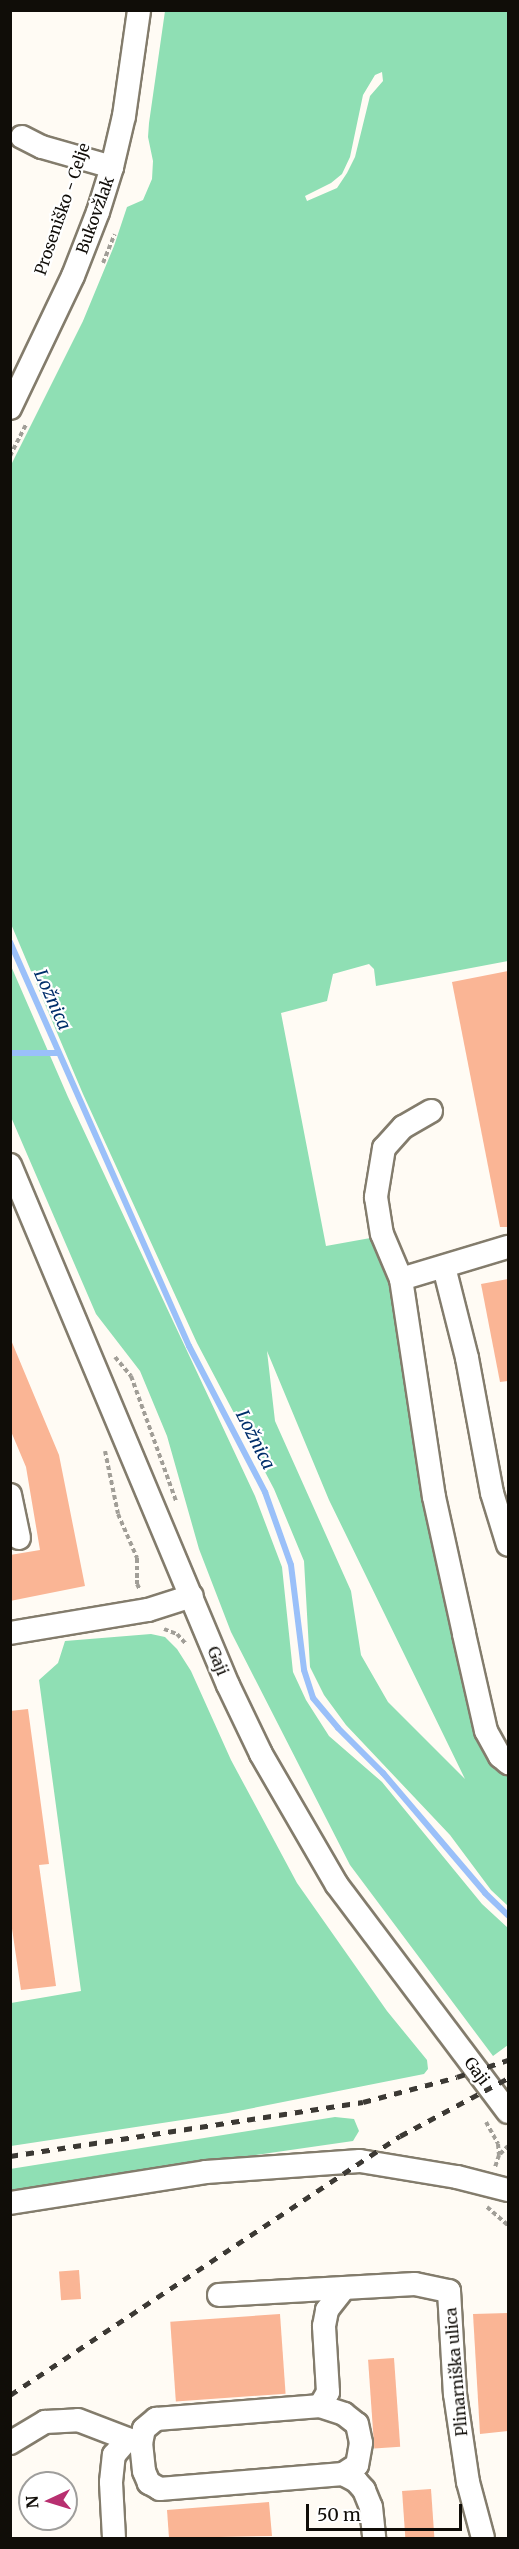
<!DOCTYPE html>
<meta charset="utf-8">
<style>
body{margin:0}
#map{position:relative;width:519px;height:2549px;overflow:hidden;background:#fffbf4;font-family:Merriweather,serif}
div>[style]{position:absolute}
.green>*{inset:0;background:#8fdfb4}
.stream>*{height:6px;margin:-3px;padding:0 3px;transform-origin:3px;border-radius:3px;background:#9ac0f9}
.building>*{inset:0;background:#fab595;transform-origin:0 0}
.path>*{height:4px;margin-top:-2px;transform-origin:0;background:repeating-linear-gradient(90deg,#a19e97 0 4.5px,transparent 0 7.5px)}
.roads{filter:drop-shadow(2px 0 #837c6c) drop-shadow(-2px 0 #837c6c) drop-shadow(0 2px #837c6c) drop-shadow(0 -2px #837c6c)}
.minor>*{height:22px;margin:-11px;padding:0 11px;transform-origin:11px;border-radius:11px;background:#fff}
.rail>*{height:4.5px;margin-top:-2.25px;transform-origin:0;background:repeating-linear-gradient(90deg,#3c3934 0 8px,transparent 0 16px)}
span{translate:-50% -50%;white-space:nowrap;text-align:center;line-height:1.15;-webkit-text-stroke:4.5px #fff;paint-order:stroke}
.street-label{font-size:16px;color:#100d08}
.water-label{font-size:18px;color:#002e6a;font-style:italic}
.frame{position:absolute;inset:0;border:12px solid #100d08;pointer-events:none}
.north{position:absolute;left:18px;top:2471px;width:60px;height:60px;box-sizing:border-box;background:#fff;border:2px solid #9f9e9c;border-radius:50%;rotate:266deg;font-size:16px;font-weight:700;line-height:24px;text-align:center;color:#100d08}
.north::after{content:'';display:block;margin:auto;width:21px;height:27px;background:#b83070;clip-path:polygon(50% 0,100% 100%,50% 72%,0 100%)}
.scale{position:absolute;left:306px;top:2504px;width:156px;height:27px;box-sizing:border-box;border:3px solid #100d08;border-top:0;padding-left:8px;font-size:18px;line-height:21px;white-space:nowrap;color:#100d08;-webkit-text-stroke:4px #fff;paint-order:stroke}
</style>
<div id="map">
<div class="green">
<div style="clip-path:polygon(evenodd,165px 11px,508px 11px,508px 961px,376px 986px,374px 969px,369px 964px,333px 974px,327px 1001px,281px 1013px,326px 1246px,376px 1237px,382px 1252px,400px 1342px,493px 1758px,508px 1775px,508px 1906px,491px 1890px,450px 1835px,346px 1725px,324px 1695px,310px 1667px,304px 1561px,274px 1489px,197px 1343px,83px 1094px,11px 924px,11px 465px,83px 321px,114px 246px,127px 207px,143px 200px,152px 179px,153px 161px,148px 137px,149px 123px,165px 11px,382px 72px,383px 81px,370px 96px,355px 157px,347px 173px,337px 188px,307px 201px,305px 196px,331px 183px,342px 174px,350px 157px,363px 95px,375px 75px,382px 72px,165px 11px,267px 1351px,329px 1500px,465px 1779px,388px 1702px,361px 1655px,351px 1591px,275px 1421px,267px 1351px)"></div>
<div style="clip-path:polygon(11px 966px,68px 1097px,255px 1496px,282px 1567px,293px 1672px,306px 1700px,329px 1736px,382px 1782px,482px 1904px,508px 1928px,508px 2045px,493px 2056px,350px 1865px,231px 1632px,199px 1549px,167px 1436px,140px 1371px,96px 1314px,11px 1117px)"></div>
<div style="clip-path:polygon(151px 1634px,165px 1637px,177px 1649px,191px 1671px,231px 1760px,297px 1883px,387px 2011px,427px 2060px,428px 2069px,424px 2074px,228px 2113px,11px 2146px,11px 2003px,81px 1991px,39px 1680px,58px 1663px,65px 1641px)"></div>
<div style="clip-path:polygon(335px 2117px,354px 2119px,359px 2131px,353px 2141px,11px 2190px,10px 2169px)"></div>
</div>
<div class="stream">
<div style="left:10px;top:942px;width:442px;rotate:66.1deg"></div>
<div style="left:189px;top:1346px;width:165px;rotate:62.5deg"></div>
<div style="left:265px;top:1492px;width:77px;rotate:70.4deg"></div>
<div style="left:291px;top:1565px;width:106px;rotate:82.9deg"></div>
<div style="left:304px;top:1670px;width:29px;rotate:72deg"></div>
<div style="left:313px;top:1698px;width:39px;rotate:50deg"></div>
<div style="left:338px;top:1728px;width:64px;rotate:45deg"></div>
<div style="left:383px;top:1773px;width:157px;rotate:49.6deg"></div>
<div style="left:485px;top:1893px;width:32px;rotate:44deg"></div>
<div style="left:10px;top:1053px;width:48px"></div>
</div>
<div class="building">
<div style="clip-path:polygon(508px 971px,508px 1227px,500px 1227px,452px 982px)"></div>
<div style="clip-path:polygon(508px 1279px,508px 1381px,500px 1382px,481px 1284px)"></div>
<div style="clip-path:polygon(11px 1340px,59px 1455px,85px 1586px,10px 1601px,10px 1555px,40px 1550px,26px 1467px,10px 1429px)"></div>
<div style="clip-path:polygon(28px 1709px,49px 1864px,39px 1865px,56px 1986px,21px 1990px,10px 1915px,10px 1711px)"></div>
<div style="left:79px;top:2270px;width:29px;height:20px;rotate:86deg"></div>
<div style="clip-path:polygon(508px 2313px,508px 2431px,480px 2434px,473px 2314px)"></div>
<div style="left:280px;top:2314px;width:80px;height:110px;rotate:86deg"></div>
<div style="left:394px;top:2358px;width:89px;height:26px;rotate:86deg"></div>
<div style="left:431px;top:2489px;width:49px;height:29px;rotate:86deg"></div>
<div style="clip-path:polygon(269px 2502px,272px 2536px,169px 2538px,167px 2510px)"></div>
</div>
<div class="path">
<div style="left:103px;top:263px;width:31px;rotate:-68deg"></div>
<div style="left:10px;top:456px;width:36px;rotate:-63deg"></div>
<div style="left:115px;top:1357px;width:25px;rotate:50deg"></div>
<div style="left:131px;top:1376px;width:133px;rotate:70.2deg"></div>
<div style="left:105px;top:1451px;width:64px;rotate:78.3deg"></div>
<div style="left:118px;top:1514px;width:48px;rotate:66.6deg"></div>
<div style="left:137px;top:1558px;width:26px;rotate:90deg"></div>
<div style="left:137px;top:1584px;width:7px;rotate:63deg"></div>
<div style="left:164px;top:1629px;width:14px;rotate:21deg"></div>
<div style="left:177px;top:1634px;width:13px;rotate:48deg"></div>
<div style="left:486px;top:2122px;width:25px;rotate:61deg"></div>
<div style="left:498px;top:2144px;width:11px;rotate:85deg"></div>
<div style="left:499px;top:2155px;width:13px;rotate:108deg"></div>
<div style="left:500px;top:2154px;width:11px;rotate:-45deg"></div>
<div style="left:487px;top:2207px;width:28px;rotate:41deg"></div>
</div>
<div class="roads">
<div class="minor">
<div style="left:22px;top:137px;width:22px;rotate:27deg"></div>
<div style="left:42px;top:147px;width:73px;rotate:15.9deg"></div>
<div style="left:10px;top:408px;width:146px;rotate:-64.5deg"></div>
<div style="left:73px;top:276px;width:69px;rotate:-68.7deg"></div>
<div style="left:98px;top:212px;width:47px;rotate:-72.7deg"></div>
<div style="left:112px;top:167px;width:52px;rotate:-76.8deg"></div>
<div style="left:124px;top:116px;width:107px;rotate:-81.9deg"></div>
<div style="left:431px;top:1111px;width:32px;rotate:150deg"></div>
<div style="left:403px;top:1127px;width:28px;rotate:132deg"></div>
<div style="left:384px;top:1148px;width:50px;rotate:99.3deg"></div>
<div style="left:376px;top:1197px;width:37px;rotate:81deg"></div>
<div style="left:382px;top:1234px;width:49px;rotate:67.1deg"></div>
<div style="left:401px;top:1279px;width:112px;rotate:-16.7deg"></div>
<div style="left:10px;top:1165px;width:564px;rotate:67.26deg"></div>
<div style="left:228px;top:1685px;width:76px;rotate:64.4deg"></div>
<div style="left:261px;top:1754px;width:151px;rotate:59.9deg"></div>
<div style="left:337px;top:1885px;width:284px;rotate:53deg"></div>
<div style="left:444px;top:1267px;width:94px;rotate:75.8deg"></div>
<div style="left:467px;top:1358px;width:137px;rotate:79.5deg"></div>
<div style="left:492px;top:1493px;width:54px;rotate:72.9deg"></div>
<div style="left:401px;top:1279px;width:220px;rotate:81.4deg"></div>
<div style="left:434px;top:1497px;width:140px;rotate:77.6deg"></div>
<div style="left:464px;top:1634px;width:99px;rotate:77.2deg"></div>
<div style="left:486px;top:1731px;width:29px;rotate:61deg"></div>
<div style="left:500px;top:1756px;width:11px;rotate:41deg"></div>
<div style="left:10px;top:1495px;width:44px;rotate:78.2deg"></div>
<div style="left:10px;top:1633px;width:140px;rotate:-9.5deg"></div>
<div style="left:148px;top:1610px;width:46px;rotate:-17.7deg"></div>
<div style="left:10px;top:2203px;width:198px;rotate:-9deg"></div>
<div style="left:206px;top:2172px;width:154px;rotate:-4.1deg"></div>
<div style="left:360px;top:2161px;width:98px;rotate:9.4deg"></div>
<div style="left:457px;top:2177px;width:53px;rotate:14.3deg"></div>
<div style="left:219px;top:2295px;width:196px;rotate:-3.2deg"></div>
<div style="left:415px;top:2284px;width:35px;rotate:12deg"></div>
<div style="left:449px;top:2291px;width:103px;rotate:86.7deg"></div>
<div style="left:455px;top:2394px;width:89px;rotate:81.6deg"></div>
<div style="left:468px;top:2482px;width:58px;rotate:75deg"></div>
<div style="left:320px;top:2406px;width:25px;rotate:18deg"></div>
<div style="left:344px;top:2414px;width:16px;rotate:38deg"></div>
<div style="left:357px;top:2424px;width:19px;rotate:78deg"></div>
<div style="left:361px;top:2443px;width:22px;rotate:100deg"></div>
<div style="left:357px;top:2465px;width:17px;rotate:147deg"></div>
<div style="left:343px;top:2474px;width:184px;rotate:175.3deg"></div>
<div style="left:160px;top:2489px;width:13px;rotate:-151deg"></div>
<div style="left:149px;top:2483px;width:13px;rotate:-113deg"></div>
<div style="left:144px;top:2471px;width:27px;rotate:-96deg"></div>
<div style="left:141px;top:2444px;width:15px;rotate:-79deg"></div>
<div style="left:144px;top:2429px;width:16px;rotate:-40deg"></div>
<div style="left:156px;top:2419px;width:165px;rotate:-4.5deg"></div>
<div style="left:320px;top:2406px;width:16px;rotate:-60deg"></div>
<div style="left:328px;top:2392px;width:66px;rotate:-93.5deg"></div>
<div style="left:324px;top:2326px;width:16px;rotate:-79deg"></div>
<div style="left:327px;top:2310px;width:28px;rotate:-52deg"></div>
<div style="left:10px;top:2443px;width:41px;rotate:-31deg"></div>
<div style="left:45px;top:2422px;width:33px;rotate:-3deg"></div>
<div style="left:78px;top:2420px;width:67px;rotate:20.9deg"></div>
<div style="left:343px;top:2474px;width:15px;rotate:28deg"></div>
<div style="left:356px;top:2481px;width:12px;rotate:48deg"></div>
<div style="left:364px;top:2490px;width:18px;rotate:68deg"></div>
<div style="left:371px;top:2507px;width:31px;rotate:84deg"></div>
<div style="left:114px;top:2538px;width:56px;rotate:-93.1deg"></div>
<div style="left:111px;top:2482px;width:27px;rotate:-84deg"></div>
<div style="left:114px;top:2455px;width:21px;rotate:-49deg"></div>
</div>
</div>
<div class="rail">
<div style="left:10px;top:2156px;width:357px;rotate:-8.7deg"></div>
<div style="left:363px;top:2102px;width:97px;rotate:-14.9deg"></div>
<div style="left:457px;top:2077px;width:54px;rotate:-18.4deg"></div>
<div style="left:10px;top:2395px;width:468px;rotate:-33.6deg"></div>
<div style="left:400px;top:2136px;width:123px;rotate:-28.2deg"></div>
</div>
<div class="street-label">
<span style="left:62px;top:209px;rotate:-71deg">Proseniško - Celje</span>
<span style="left:95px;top:215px;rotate:-70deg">Bukovžlak</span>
<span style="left:218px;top:1661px;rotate:68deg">Gaji</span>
<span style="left:477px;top:2071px;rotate:53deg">Gaji</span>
<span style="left:456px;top:2372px;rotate:-95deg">Plinarniška ulica</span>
</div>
<div class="water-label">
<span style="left:52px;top:1000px;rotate:66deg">Ložnica</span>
<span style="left:255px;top:1440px;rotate:63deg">Ložnica</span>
</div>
<div class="frame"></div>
<div class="north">N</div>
<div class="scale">50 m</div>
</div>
